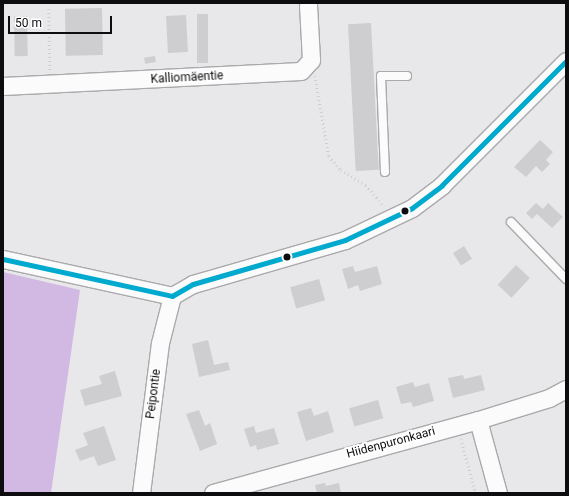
<!DOCTYPE html>
<meta charset="utf-8">
<style>
body{margin:0}
#map{position:relative;width:569px;height:496px;overflow:hidden;background:#e8e7e9;font-family:Roboto,sans-serif}
div>[style]{position:absolute}
.forest>*{inset:0;background:#d2b9e3}
.building>*{inset:0;background:#cecdcf;transform-origin:0 0}
.path>*{height:2.5px;margin-top:-1.25px;transform-origin:0;background:repeating-linear-gradient(90deg,#cececf 0 1px,transparent 0 4px)}
.roads{filter:drop-shadow(1px 0 #aaa9ab) drop-shadow(-1px 0 #aaa9ab) drop-shadow(0 1px #aaa9ab) drop-shadow(0 -1px #aaa9ab)}
.service>*{height:8px;margin:-4px;padding:0 4px;transform-origin:4px;border-radius:4px;background:#fcfbfc}
.minor>*{height:17px;margin:-8.5px;padding:0 8.5px;transform-origin:8.5px;border-radius:8.5px;background:#fcfbfc}
.bus-1>*{height:5px;margin:-2.5px;padding:0 2.5px;transform-origin:2.5px;border-radius:2.5px;background:#00a9ce}
.dots>*{width:11px;height:11px;translate:-50% -50%;box-sizing:border-box;border:2px solid #fff;border-radius:50%}
span{translate:-50% -50%;white-space:nowrap;text-align:center;line-height:1.15;-webkit-text-stroke:4px #fff;paint-order:stroke}
.street-label{font-size:12px;color:#0d0c0e}
.frame{position:absolute;inset:0;border:4px solid #0d0c0e;pointer-events:none}
.scale{position:absolute;left:8px;top:16px;width:104px;height:18px;box-sizing:border-box;border:2px solid #0d0c0e;border-top:0;padding-left:5px;font-size:12px;line-height:14px;white-space:nowrap;color:#0d0c0e;-webkit-text-stroke:3px #fff;paint-order:stroke}
</style>
<div id="map">
<div class="forest">
<div style="clip-path:polygon(3px 272px,80px 290px,51px 493px,3px 493px)"></div>
</div>
<div class="building">
<div style="left:102px;top:8px;width:47px;height:37px;rotate:89deg"></div>
<div style="left:197px;top:14px;width:11px;height:49px"></div>
<div style="left:186px;top:15px;width:37px;height:20px;rotate:87deg"></div>
<div style="left:27px;top:16px;width:40px;height:13px;rotate:89deg"></div>
<div style="left:371px;top:23px;width:147px;height:23px;rotate:87deg"></div>
<div style="left:155px;top:56px;width:6px;height:11px;rotate:81deg"></div>
<div style="clip-path:polygon(540px 140px,553px 152px,546px 160px,550px 164px,542px 172px,536px 166px,526px 177px,514px 167px)"></div>
<div style="clip-path:polygon(536px 203px,543px 209px,548px 203px,563px 217px,552px 228px,537px 214px,532px 219px,526px 213px)"></div>
<div style="left:464px;top:246px;width:15px;height:13px;rotate:58deg"></div>
<div style="left:516px;top:265px;width:19px;height:27px;rotate:43deg"></div>
<div style="clip-path:polygon(353px 266px,355px 272px,377px 266px,382px 284px,360px 291px,358px 285px,348px 289px,342px 269px)"></div>
<div style="left:319px;top:279px;width:22px;height:30px;rotate:74deg"></div>
<div style="clip-path:polygon(208px 340px,214px 365px,228px 362px,230px 370px,199px 377px,192px 344px)"></div>
<div style="clip-path:polygon(115px 371px,122px 396px,85px 406px,80px 390px,102px 384px,99px 376px)"></div>
<div style="clip-path:polygon(463px 375px,464px 379px,481px 375px,485px 390px,453px 398px,448px 378px)"></div>
<div style="clip-path:polygon(413px 382px,415px 387px,429px 383px,434px 401px,413px 407px,411px 402px,401px 404px,396px 387px)"></div>
<div style="left:378px;top:400px;width:19px;height:30px;rotate:74deg"></div>
<div style="clip-path:polygon(311px 408px,314px 416px,328px 411px,334px 432px,306px 441px,297px 412px)"></div>
<div style="clip-path:polygon(199px 410px,205px 426px,210px 423px,217px 444px,200px 451px,186px 414px)"></div>
<div style="clip-path:polygon(104px 426px,116px 460px,98px 466px,94px 456px,80px 461px,75px 450px,88px 445px,83px 433px)"></div>
<div style="clip-path:polygon(254px 426px,256px 433px,274px 428px,279px 444px,257px 450px,256px 445px,250px 447px,244px 429px)"></div>
<div style="clip-path:polygon(325px 483px,326px 486px,339px 483px,341px 493px,317px 493px,315px 485px)"></div>
</div>
<div class="path">
<div style="left:49px;top:9px;width:61px;rotate:89.1deg"></div>
<div style="left:315px;top:76px;width:81px;rotate:80.1deg"></div>
<div style="left:329px;top:156px;width:18px;rotate:49deg"></div>
<div style="left:341px;top:170px;width:29px;rotate:31deg"></div>
<div style="left:366px;top:185px;width:28px;rotate:49deg"></div>
<div style="left:461px;top:439px;width:56px;rotate:74.5deg"></div>
</div>
<div class="roads">
<div class="service">
<div style="left:385px;top:172px;width:96px;rotate:-92.4deg"></div>
<div style="left:381px;top:76px;width:26px"></div>
<div style="left:511px;top:222px;width:79px;rotate:46deg"></div>
</div>
<div class="minor">
<div style="left:3px;top:86px;width:298px;rotate:-2.9deg"></div>
<div style="left:301px;top:71px;width:15px;rotate:-48deg"></div>
<div style="left:311px;top:60px;width:55px;rotate:-93.1deg"></div>
<div style="left:3px;top:259px;width:173px;rotate:12.3deg"></div>
<div style="left:172px;top:296px;width:24px;rotate:-30deg"></div>
<div style="left:193px;top:284px;width:158px;rotate:-16.1deg"></div>
<div style="left:345px;top:240px;width:74px;rotate:-25.5deg"></div>
<div style="left:412px;top:208px;width:38px;rotate:-37deg"></div>
<div style="left:442px;top:185px;width:175px;rotate:-45deg"></div>
<div style="left:478px;top:420px;width:76px;rotate:74.7deg"></div>
<div style="left:141px;top:493px;width:151px;rotate:-82.8deg"></div>
<div style="left:160px;top:343px;width:49px;rotate:-75.7deg"></div>
<div style="left:213px;top:493px;width:275px;rotate:-15.4deg"></div>
<div style="left:478px;top:420px;width:74px;rotate:-17.2deg"></div>
<div style="left:549px;top:398px;width:19px;rotate:-28deg"></div>
</div>
</div>
<div class="bus-1">
<div style="left:3px;top:259px;width:173px;rotate:12.3deg"></div>
<div style="left:172px;top:296px;width:24px;rotate:-30deg"></div>
<div style="left:193px;top:284px;width:158px;rotate:-16.1deg"></div>
<div style="left:345px;top:240px;width:74px;rotate:-25.5deg"></div>
<div style="left:412px;top:208px;width:38px;rotate:-37deg"></div>
<div style="left:442px;top:185px;width:175px;rotate:-45deg"></div>
</div>
<div class="dots">
<div style="left:405px;top:211px;background:#0d0c0e"></div>
<div style="left:287px;top:257px;background:#0d0c0e"></div>
</div>
<div class="street-label">
<span style="left:187px;top:78px;rotate:-3deg">Kalliomäentie</span>
<span style="left:154px;top:394px;rotate:-83deg">Peipontie</span>
<span style="left:391px;top:443px;rotate:-15deg">Hiidenpuronkaari</span>
</div>
<div class="frame"></div>
<div class="scale">50 m</div>
</div>
